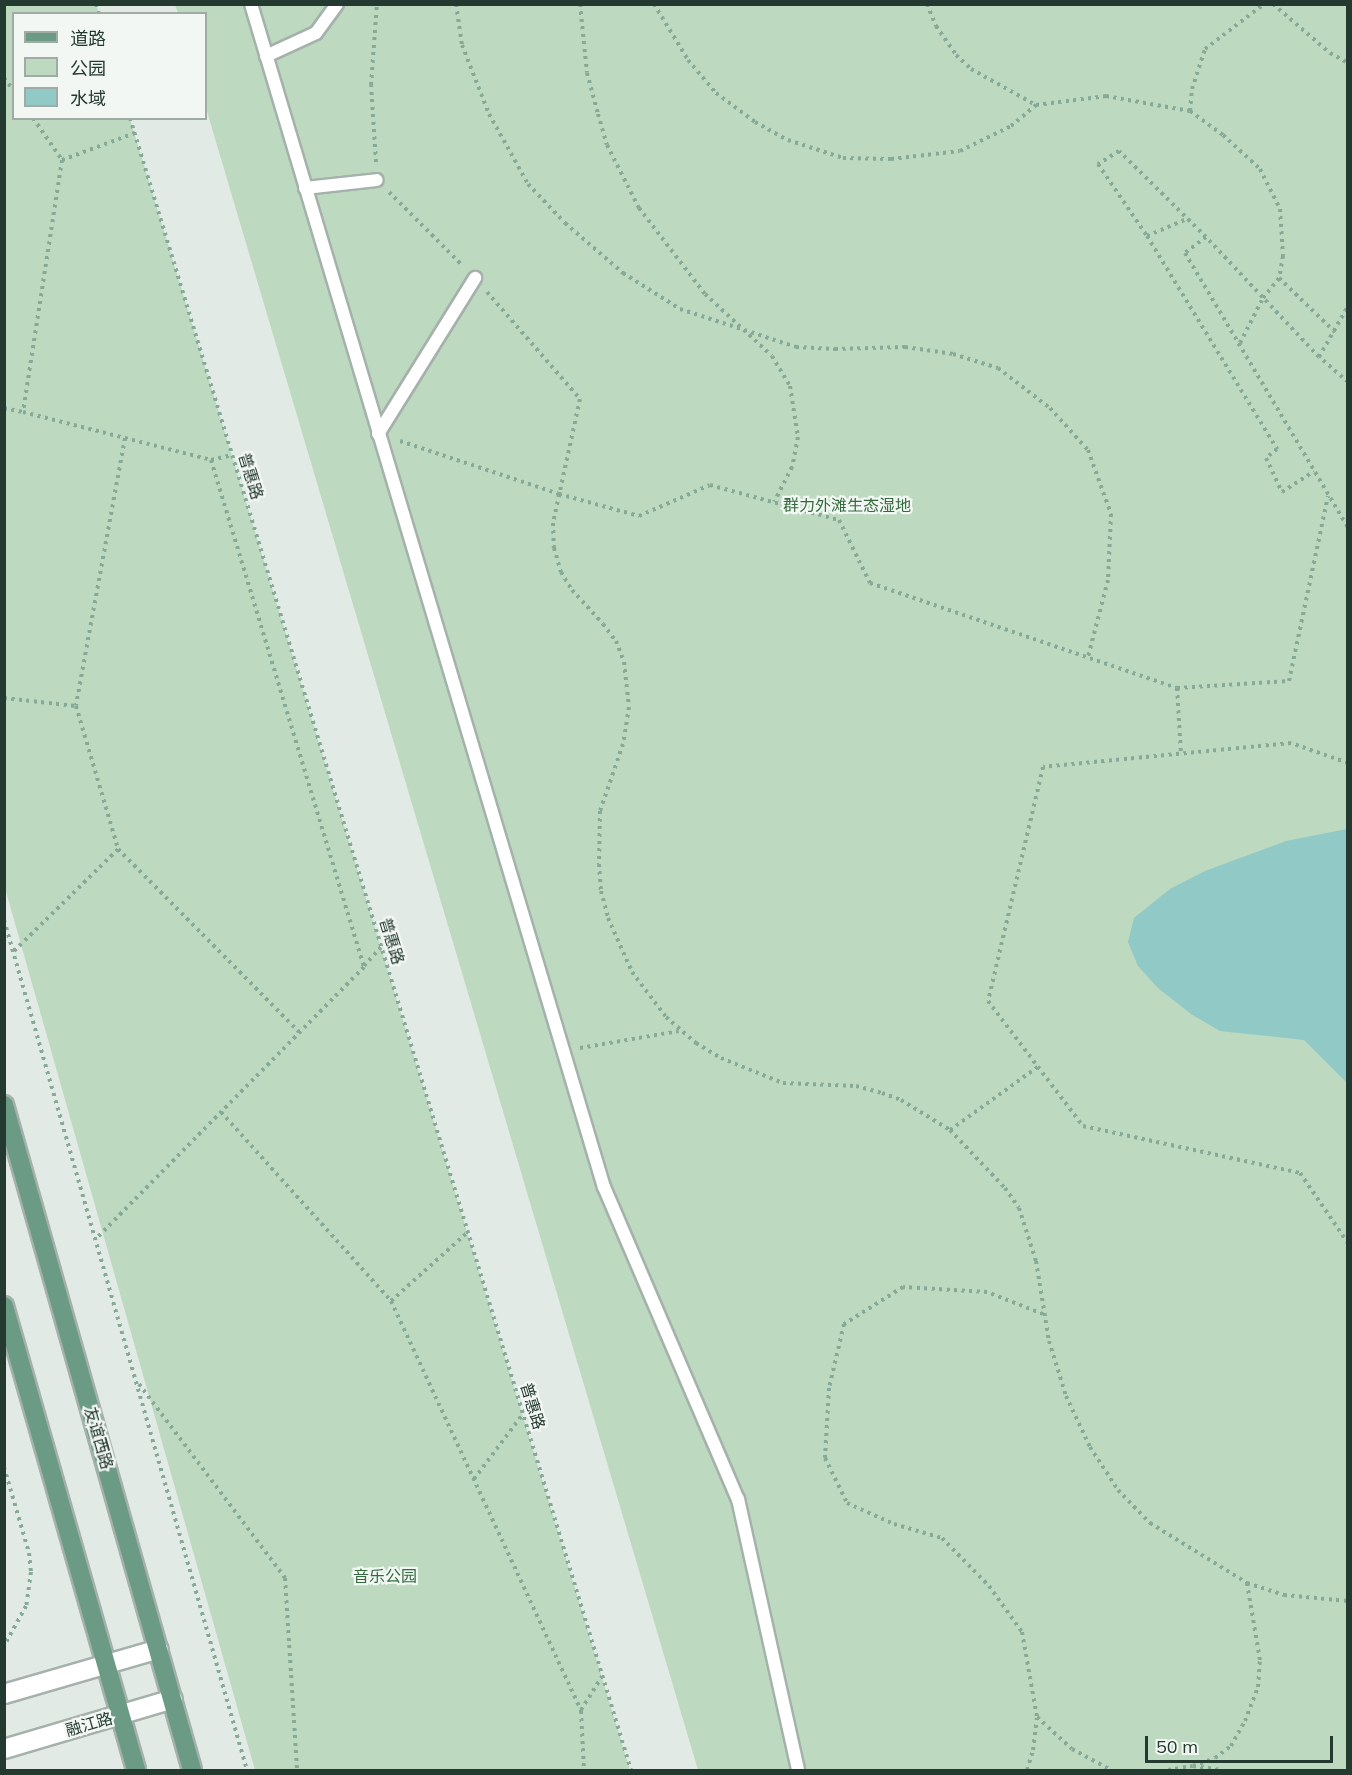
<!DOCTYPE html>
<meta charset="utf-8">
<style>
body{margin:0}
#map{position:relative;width:1352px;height:1775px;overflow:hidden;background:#e2eae5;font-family:Mulish,"Noto Sans SC",sans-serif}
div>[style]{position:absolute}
.green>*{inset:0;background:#bdd9bf}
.water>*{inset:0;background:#90c9c6}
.path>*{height:4px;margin-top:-2px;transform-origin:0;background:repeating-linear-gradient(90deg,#86aa97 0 3px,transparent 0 7.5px)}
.roads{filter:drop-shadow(2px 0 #a5b1ab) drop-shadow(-2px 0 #a5b1ab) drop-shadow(0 2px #a5b1ab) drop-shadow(0 -2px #a5b1ab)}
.lane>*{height:12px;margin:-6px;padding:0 6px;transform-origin:6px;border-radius:6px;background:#fff}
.secondary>*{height:18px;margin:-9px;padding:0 9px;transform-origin:9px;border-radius:9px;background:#fff}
.primary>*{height:18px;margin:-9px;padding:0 9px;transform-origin:9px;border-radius:9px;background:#6b9b85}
span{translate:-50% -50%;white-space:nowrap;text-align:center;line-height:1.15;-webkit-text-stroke:4.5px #f2f7f3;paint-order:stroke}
.street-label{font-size:16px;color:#24392f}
.park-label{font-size:16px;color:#336b3d}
.frame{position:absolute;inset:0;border:6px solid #24392f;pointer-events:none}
.legend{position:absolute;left:12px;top:12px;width:195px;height:108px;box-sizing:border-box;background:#f2f7f3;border:2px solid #a0aba5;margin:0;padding:8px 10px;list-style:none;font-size:18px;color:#24392f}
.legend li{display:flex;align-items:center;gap:12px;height:30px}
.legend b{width:30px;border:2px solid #a0aba5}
.scale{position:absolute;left:1145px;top:1736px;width:188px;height:27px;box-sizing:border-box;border:3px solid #24392f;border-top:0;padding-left:8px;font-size:18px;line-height:21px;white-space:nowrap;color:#24392f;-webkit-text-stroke:4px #f2f7f3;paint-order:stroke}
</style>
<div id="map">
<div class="green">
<div style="clip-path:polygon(5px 4px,96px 5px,99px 13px,14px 14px,14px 118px,130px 119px,630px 1770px,255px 1770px,5px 888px)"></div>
<div style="clip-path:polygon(175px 5px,1347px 5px,1347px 1770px,698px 1770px,206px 108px,206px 14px,178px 13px)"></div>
</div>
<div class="water">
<div style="clip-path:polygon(1347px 829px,1348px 829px,1347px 1083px,1304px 1040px,1220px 1031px,1191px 1014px,1158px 988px,1138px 966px,1128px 942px,1134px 918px,1170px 889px,1205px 871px,1286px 841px)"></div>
</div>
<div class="path">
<div style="left:96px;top:4px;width:10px;rotate:73deg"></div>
<div style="left:456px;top:4px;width:41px;rotate:81.7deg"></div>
<div style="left:462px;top:45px;width:74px;rotate:68.6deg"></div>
<div style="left:489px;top:114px;width:80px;rotate:60.9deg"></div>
<div style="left:528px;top:184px;width:54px;rotate:46.5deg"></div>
<div style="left:565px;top:223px;width:77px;rotate:40.8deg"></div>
<div style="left:623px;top:273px;width:67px;rotate:32.3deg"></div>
<div style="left:680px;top:309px;width:122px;rotate:18.1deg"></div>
<div style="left:796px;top:347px;width:39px;rotate:3deg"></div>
<div style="left:835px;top:349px;width:70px;rotate:-1.6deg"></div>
<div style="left:905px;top:347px;width:49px;rotate:8.3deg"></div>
<div style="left:953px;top:354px;width:47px;rotate:17.3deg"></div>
<div style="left:998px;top:368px;width:66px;rotate:37.6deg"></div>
<div style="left:1050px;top:408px;width:57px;rotate:47.9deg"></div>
<div style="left:1088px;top:450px;width:68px;rotate:70.2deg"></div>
<div style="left:1111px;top:514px;width:66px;rotate:92.6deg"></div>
<div style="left:1108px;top:580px;width:80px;rotate:104.6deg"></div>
<div style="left:580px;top:4px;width:69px;rotate:84.2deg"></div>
<div style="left:587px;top:73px;width:42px;rotate:75deg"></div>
<div style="left:598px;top:114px;width:32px;rotate:74deg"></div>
<div style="left:607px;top:145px;width:71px;rotate:63.1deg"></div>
<div style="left:639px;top:208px;width:108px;rotate:52.5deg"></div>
<div style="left:705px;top:294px;width:91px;rotate:42.8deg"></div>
<div style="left:772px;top:356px;width:35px;rotate:59deg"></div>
<div style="left:790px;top:386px;width:52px;rotate:81.1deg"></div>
<div style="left:798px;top:437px;width:31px;rotate:101deg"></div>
<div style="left:792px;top:467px;width:39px;rotate:117deg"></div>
<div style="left:654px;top:4px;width:66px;rotate:58.7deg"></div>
<div style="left:688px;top:60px;width:43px;rotate:49.7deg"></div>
<div style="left:716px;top:93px;width:49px;rotate:36.6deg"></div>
<div style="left:755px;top:122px;width:38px;rotate:29deg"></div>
<div style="left:788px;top:140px;width:58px;rotate:18.1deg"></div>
<div style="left:843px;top:158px;width:48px;rotate:1.2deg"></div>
<div style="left:891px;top:159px;width:69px;rotate:-6.6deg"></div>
<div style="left:960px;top:151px;width:57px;rotate:-26.1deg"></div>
<div style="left:1011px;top:126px;width:33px;rotate:-40deg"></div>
<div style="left:1036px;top:105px;width:71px;rotate:-7.3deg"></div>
<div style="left:1106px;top:96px;width:85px;rotate:10.1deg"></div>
<div style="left:1190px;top:111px;width:41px;rotate:36deg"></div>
<div style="left:1223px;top:135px;width:50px;rotate:42.6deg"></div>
<div style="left:1260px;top:169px;width:45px;rotate:63.4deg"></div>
<div style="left:1280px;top:209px;width:47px;rotate:86.3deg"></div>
<div style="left:1283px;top:256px;width:22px;rotate:100deg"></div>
<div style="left:927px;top:4px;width:24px;rotate:68deg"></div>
<div style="left:936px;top:26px;width:35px;rotate:55deg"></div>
<div style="left:956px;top:55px;width:21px;rotate:43deg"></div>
<div style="left:971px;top:69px;width:74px;rotate:29deg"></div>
<div style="left:1273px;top:4px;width:75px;rotate:40.7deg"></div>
<div style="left:1330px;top:53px;width:21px;rotate:29deg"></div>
<div style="left:4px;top:78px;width:16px;rotate:52deg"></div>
<div style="left:1190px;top:111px;width:22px;rotate:-85deg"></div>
<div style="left:1192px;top:89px;width:42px;rotate:-72deg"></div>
<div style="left:1205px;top:49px;width:74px;rotate:-37.3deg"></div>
<div style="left:33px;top:118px;width:51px;rotate:55.4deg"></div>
<div style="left:62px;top:160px;width:255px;rotate:98.8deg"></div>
<div style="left:23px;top:412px;width:194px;rotate:14.3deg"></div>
<div style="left:211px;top:460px;width:530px;rotate:73.21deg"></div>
<div style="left:364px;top:967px;width:382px;rotate:134.6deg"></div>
<div style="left:130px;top:118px;width:1726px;rotate:73.13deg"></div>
<div style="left:62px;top:160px;width:78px;rotate:-20.3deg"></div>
<div style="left:376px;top:162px;width:77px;rotate:-93.7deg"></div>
<div style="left:371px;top:85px;width:81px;rotate:-85.8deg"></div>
<div style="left:389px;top:192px;width:103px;rotate:45deg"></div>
<div style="left:1147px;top:236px;width:43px;rotate:-23deg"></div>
<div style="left:1206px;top:237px;width:122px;rotate:-135.3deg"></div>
<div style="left:1119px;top:151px;width:25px;rotate:148deg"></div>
<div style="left:1098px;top:164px;width:87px;rotate:55.8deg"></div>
<div style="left:1147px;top:236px;width:250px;rotate:58.6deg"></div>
<div style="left:1277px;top:449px;width:14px;rotate:141deg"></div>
<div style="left:1266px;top:458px;width:38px;rotate:65deg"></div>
<div style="left:1282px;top:492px;width:38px;rotate:-33deg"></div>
<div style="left:487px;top:292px;width:142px;rotate:49deg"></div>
<div style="left:580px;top:399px;width:127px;rotate:102.3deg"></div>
<div style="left:553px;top:523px;width:25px;rotate:88deg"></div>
<div style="left:554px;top:548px;width:25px;rotate:74deg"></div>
<div style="left:561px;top:572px;width:21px;rotate:59deg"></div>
<div style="left:572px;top:590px;width:46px;rotate:47.6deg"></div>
<div style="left:603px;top:624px;width:21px;rotate:53deg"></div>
<div style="left:616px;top:641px;width:22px;rotate:69deg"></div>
<div style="left:624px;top:662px;width:45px;rotate:83.7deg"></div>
<div style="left:629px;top:707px;width:37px;rotate:99deg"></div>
<div style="left:623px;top:744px;width:71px;rotate:108.9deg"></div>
<div style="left:600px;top:811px;width:53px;rotate:91.1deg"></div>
<div style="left:599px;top:864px;width:27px;rotate:86deg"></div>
<div style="left:601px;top:891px;width:28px;rotate:75deg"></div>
<div style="left:608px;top:918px;width:59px;rotate:66deg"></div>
<div style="left:632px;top:972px;width:56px;rotate:52.9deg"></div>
<div style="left:666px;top:1017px;width:40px;rotate:41deg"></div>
<div style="left:696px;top:1043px;width:29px;rotate:31deg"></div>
<div style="left:721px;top:1058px;width:67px;rotate:22deg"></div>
<div style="left:783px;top:1083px;width:73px;rotate:2.4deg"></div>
<div style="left:856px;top:1086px;width:27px;rotate:15deg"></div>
<div style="left:882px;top:1093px;width:20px;rotate:20deg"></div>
<div style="left:901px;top:1100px;width:57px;rotate:31.5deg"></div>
<div style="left:950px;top:1130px;width:80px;rotate:46.5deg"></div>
<div style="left:1005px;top:1188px;width:24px;rotate:55deg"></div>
<div style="left:1019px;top:1208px;width:56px;rotate:72.2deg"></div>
<div style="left:1036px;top:1261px;width:81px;rotate:80.8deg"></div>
<div style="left:1049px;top:1341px;width:58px;rotate:72.8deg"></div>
<div style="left:1066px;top:1396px;width:56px;rotate:64.8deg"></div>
<div style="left:1090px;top:1447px;width:51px;rotate:56.9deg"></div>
<div style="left:1118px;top:1490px;width:46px;rotate:45.9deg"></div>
<div style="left:1150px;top:1523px;width:114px;rotate:31.7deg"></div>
<div style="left:1247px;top:1583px;width:39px;rotate:18deg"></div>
<div style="left:1284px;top:1595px;width:64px;rotate:5.4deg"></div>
<div style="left:1240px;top:343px;width:51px;rotate:-62.9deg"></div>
<div style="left:1263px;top:298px;width:26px;rotate:-51deg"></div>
<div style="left:1279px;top:278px;width:78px;rotate:44deg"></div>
<div style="left:1319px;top:357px;width:59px;rotate:-60.4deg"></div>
<div style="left:1348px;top:382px;width:38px;rotate:-139deg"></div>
<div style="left:1319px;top:357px;width:165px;rotate:-133.3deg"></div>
<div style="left:1206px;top:237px;width:26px;rotate:143deg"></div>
<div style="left:1185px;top:253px;width:320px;rotate:59.3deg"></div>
<div style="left:4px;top:408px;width:19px;rotate:12deg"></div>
<div style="left:125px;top:438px;width:272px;rotate:100.4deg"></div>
<div style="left:76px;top:706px;width:149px;rotate:73.6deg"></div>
<div style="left:118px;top:849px;width:257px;rotate:45.3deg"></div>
<div style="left:400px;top:441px;width:168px;rotate:18.4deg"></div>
<div style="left:559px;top:494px;width:83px;rotate:15.4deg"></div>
<div style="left:639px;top:516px;width:77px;rotate:-23.6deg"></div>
<div style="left:710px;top:485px;width:134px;rotate:15.2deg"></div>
<div style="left:839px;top:520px;width:70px;rotate:63.8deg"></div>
<div style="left:870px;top:583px;width:324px;rotate:18.9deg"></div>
<div style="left:1177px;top:688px;width:112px;rotate:-3.6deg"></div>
<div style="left:1289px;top:681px;width:189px;rotate:-78.1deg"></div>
<div style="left:211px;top:460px;width:22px;rotate:-13deg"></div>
<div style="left:1177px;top:688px;width:65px;rotate:86.5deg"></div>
<div style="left:4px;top:698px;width:72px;rotate:6.3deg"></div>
<div style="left:1348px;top:763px;width:60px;rotate:-160.7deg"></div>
<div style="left:1291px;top:743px;width:249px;rotate:174.5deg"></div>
<div style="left:1043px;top:767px;width:240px;rotate:103.2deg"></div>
<div style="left:988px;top:1001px;width:157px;rotate:52.8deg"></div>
<div style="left:1083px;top:1126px;width:222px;rotate:12.2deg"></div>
<div style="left:1300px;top:1173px;width:85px;rotate:55.6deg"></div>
<div style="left:4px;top:920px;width:884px;rotate:74.05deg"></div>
<div style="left:14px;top:951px;width:146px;rotate:-44.4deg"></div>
<div style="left:364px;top:966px;width:25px;rotate:-48deg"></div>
<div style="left:580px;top:1048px;width:100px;rotate:-9.7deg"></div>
<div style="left:221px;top:1112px;width:254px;rotate:48deg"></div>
<div style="left:391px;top:1301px;width:452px;rotate:65.1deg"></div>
<div style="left:581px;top:1711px;width:59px;rotate:87.1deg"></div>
<div style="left:950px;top:1130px;width:110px;rotate:-35.7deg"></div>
<div style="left:391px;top:1301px;width:103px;rotate:-41.9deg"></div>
<div style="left:1043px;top:1314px;width:60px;rotate:-158.6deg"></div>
<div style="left:987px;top:1292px;width:84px;rotate:-176.6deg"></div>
<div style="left:903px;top:1287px;width:70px;rotate:147.9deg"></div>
<div style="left:844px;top:1324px;width:66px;rotate:103.2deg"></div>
<div style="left:829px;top:1388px;width:70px;rotate:93.3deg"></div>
<div style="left:825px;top:1458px;width:50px;rotate:63.9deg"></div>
<div style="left:847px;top:1503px;width:51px;rotate:24.1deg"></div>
<div style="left:894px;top:1524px;width:50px;rotate:16.3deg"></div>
<div style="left:942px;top:1538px;width:67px;rotate:45.6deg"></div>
<div style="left:989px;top:1586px;width:57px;rotate:54.3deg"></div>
<div style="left:1022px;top:1632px;width:86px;rotate:80deg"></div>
<div style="left:1037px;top:1717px;width:47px;rotate:42.4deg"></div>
<div style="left:1072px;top:1749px;width:44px;rotate:28.3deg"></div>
<div style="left:139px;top:1384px;width:243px;rotate:53deg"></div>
<div style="left:285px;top:1578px;width:192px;rotate:86.4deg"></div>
<div style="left:4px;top:1467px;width:90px;rotate:73.8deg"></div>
<div style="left:29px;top:1553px;width:19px;rotate:84deg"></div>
<div style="left:31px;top:1572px;width:34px;rotate:98deg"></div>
<div style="left:26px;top:1606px;width:46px;rotate:118.8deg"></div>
<div style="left:474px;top:1479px;width:81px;rotate:-53deg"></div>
<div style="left:581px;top:1710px;width:40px;rotate:-58deg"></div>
<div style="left:1193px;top:1766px;width:23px;rotate:-20deg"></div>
<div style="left:1215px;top:1758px;width:20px;rotate:-37deg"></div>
<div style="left:1231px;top:1746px;width:29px;rotate:-61deg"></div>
<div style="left:1245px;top:1721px;width:36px;rotate:-69deg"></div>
<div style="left:1258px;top:1687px;width:27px;rotate:-86deg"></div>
<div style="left:1260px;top:1660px;width:78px;rotate:-99.6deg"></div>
<div style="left:1027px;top:1770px;width:21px;rotate:-73deg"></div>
<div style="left:1033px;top:1750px;width:32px;rotate:-83deg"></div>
<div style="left:1168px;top:1770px;width:25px;rotate:-9deg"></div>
<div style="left:1193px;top:1766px;width:29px;rotate:8deg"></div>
</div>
<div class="roads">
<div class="lane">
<div style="left:251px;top:4px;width:1235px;rotate:73.39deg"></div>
<div style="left:604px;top:1187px;width:340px;rotate:66.8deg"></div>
<div style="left:738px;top:1499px;width:278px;rotate:77.5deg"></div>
<div style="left:266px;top:56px;width:55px;rotate:-24.7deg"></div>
<div style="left:316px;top:33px;width:36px;rotate:-54deg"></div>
<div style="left:305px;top:188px;width:72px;rotate:-6.3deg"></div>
<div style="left:378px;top:434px;width:184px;rotate:-58.1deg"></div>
</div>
<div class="secondary">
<div style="left:4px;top:1694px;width:161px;rotate:-16.2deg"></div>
<div style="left:4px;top:1749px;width:176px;rotate:-16.5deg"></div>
</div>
<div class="primary">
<div style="left:4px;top:1105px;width:691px;rotate:74.21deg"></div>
<div style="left:4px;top:1306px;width:482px;rotate:74.1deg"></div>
</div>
</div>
<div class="street-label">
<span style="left:251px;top:476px;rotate:73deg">普惠路</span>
<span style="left:392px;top:941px;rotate:73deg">普惠路</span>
<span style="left:533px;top:1406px;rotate:73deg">普惠路</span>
<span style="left:99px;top:1438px;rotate:74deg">友谊西路</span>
<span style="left:89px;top:1724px;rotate:-16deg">融江路</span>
</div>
<div class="park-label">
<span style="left:847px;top:505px">群力外滩生态湿地</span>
<span style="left:385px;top:1576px">音乐公园</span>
</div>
<div class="frame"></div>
<ul class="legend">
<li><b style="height:8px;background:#6b9b85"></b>道路</li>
<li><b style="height:16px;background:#bdd9bf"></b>公园</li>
<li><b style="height:16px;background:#90c9c6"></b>水域</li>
</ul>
<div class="scale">50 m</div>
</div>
